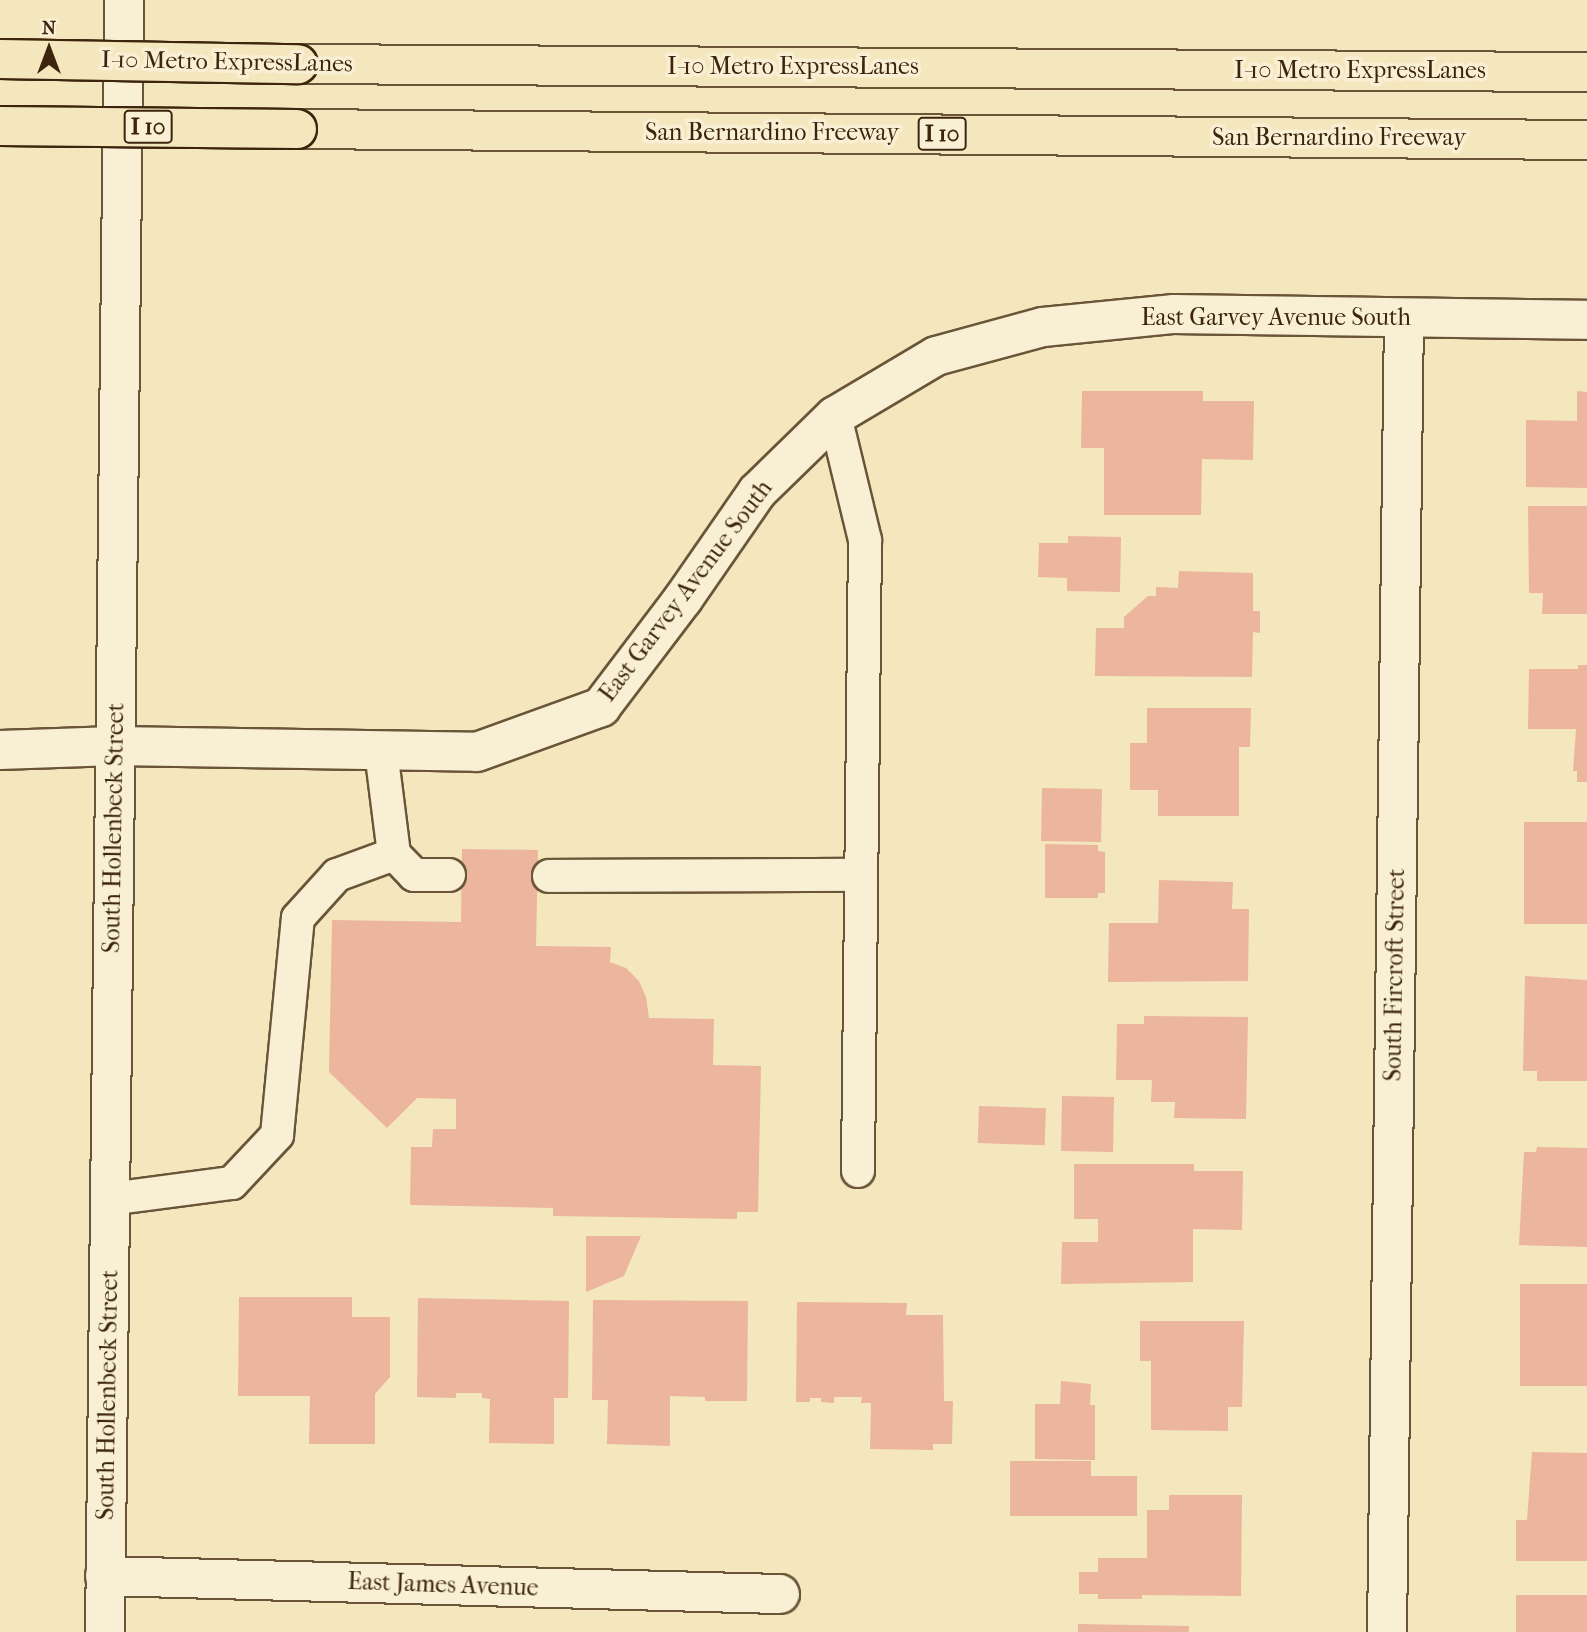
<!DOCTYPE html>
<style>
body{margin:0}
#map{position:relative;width:1587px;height:1632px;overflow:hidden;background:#f4e6bd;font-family:"IM FELL French Canon",serif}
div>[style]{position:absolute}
.building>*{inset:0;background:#ecb59e;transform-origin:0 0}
.roads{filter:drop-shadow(2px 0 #6a5538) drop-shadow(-2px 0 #6a5538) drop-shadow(0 2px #6a5538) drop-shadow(0 -2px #6a5538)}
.service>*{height:32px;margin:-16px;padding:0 16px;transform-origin:16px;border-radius:16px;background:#f8efd4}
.minor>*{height:38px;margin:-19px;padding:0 19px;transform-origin:19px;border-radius:19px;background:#f8efd4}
.tertiary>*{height:38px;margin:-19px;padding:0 19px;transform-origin:19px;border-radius:19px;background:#f8efd4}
.motorway>*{height:38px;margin:-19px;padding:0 19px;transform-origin:19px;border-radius:19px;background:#f4e6bd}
.bridges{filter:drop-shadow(2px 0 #3c250c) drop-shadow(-2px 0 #3c250c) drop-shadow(0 2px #3c250c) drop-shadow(0 -2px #3c250c)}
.motorway-bridge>*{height:38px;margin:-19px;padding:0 19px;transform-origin:19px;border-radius:19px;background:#f4e6bd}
span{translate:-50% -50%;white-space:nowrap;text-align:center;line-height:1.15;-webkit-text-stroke:7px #f8efd4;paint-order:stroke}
.shield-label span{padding:2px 5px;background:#f8efd4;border:2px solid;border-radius:5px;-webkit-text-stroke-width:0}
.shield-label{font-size:23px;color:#3c250c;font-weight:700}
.street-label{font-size:24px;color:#3c250c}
.north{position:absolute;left:14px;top:14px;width:70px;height:70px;-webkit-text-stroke:5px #f8efd4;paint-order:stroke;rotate:0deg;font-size:19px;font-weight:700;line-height:28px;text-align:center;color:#3c250c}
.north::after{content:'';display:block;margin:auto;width:24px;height:32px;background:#3c250c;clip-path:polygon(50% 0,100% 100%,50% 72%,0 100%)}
</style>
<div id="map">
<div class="building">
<div style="clip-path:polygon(1082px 391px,1203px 391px,1203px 401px,1254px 401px,1253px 460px,1202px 459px,1201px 515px,1104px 515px,1104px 448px,1081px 448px)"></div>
<div style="clip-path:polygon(1577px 391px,1587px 392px,1587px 488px,1526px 487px,1526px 420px,1577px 421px)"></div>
<div style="clip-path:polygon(1528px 506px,1587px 506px,1587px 614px,1542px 614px,1543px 593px,1529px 593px)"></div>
<div style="clip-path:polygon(1068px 536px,1121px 537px,1120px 592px,1067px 591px,1067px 578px,1038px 577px,1039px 543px,1068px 543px)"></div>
<div style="clip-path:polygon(1179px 571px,1253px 573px,1253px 611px,1260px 611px,1260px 633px,1253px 632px,1252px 677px,1095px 676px,1096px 628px,1124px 628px,1124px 617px,1148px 596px,1156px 596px,1156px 587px,1178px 588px)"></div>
<div style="clip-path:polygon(1578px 665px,1587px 665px,1587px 782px,1577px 782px,1577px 771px,1573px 771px,1576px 729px,1528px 729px,1529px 669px,1578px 669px)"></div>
<div style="clip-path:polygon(1147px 708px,1251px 708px,1250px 747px,1239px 747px,1239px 816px,1158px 816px,1158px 790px,1130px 790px,1130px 743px,1147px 743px)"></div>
<div style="left:1042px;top:788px;width:60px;height:53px;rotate:1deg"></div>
<div style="left:1524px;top:822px;width:63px;height:102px"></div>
<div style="clip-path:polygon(1045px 844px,1098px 845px,1098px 851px,1105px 852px,1105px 893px,1098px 893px,1098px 898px,1045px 898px)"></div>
<div style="clip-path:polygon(462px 849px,538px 850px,536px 946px,611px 947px,610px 962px,626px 968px,639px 981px,646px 997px,649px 1018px,714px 1019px,713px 1065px,761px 1066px,758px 1212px,737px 1212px,737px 1219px,553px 1216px,553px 1208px,410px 1205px,411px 1147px,432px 1147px,433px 1129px,456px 1129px,456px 1099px,417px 1098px,387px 1128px,329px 1072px,332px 920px,461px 922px)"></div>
<div style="clip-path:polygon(1159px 880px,1233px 882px,1232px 909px,1249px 909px,1248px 981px,1108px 982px,1109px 923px,1158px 923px)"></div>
<div style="clip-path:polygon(1525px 976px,1587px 980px,1587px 1081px,1537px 1081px,1537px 1071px,1523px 1071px)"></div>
<div style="clip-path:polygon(1144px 1016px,1248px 1017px,1246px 1119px,1174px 1118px,1175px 1102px,1151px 1102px,1152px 1080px,1116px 1080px,1117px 1024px,1144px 1024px)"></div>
<div style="left:1062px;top:1096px;width:52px;height:55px;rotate:1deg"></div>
<div style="left:979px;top:1106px;width:67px;height:37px;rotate:2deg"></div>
<div style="clip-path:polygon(1537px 1147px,1587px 1148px,1587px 1247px,1519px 1245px,1524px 1152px,1536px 1152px)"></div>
<div style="clip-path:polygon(1074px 1164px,1194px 1164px,1194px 1171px,1243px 1171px,1242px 1230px,1193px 1229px,1193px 1282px,1061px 1284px,1062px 1242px,1098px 1242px,1098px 1219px,1074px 1219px)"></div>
<div style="clip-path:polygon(586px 1236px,641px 1236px,624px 1276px,586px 1292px)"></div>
<div style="left:1520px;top:1284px;width:67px;height:102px"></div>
<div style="clip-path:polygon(239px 1297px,352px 1297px,352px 1317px,390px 1317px,390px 1377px,375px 1394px,375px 1444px,309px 1444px,310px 1396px,238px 1396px)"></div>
<div style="clip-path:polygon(418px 1298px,569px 1301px,568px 1398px,554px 1398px,554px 1444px,489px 1443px,490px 1399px,482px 1398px,482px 1393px,456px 1393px,456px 1398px,417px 1397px)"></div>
<div style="clip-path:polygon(593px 1300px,748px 1301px,747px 1401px,705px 1401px,705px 1397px,670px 1396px,670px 1446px,607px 1444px,608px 1400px,592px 1400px)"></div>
<div style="clip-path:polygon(797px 1302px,907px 1303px,906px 1315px,943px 1315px,944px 1401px,953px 1401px,952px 1444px,933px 1444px,933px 1450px,870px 1449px,871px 1403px,861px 1403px,862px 1397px,834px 1397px,834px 1403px,821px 1402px,821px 1398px,810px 1398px,810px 1402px,796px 1402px)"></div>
<div style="clip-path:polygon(1140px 1321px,1244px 1321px,1242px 1407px,1228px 1407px,1228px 1431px,1151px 1430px,1151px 1361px,1140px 1361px)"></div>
<div style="clip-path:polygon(1061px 1381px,1091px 1384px,1090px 1405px,1095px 1405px,1095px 1460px,1035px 1459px,1035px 1404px,1060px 1404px)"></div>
<div style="clip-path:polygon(1532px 1452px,1587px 1453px,1587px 1561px,1516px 1561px,1516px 1520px,1527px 1520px)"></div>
<div style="clip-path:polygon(1010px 1461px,1091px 1461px,1091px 1476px,1137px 1476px,1137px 1516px,1010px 1516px)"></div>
<div style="clip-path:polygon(1169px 1495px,1242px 1495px,1241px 1596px,1142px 1595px,1142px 1599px,1098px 1599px,1098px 1594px,1079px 1594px,1079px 1572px,1098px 1572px,1098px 1558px,1147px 1558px,1147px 1510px,1169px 1510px)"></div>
<div style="left:1516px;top:1595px;width:71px;height:37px"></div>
<div style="left:1078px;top:1624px;width:111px;height:8px;rotate:1deg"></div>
</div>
<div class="roads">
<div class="service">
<div style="left:835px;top:416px;width:128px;rotate:76.4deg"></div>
<div style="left:865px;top:540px;width:631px;rotate:90.64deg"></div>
<div style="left:381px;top:751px;width:104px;rotate:82.8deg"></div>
<div style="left:394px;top:854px;width:29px;rotate:46deg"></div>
<div style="left:414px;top:875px;width:35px"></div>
<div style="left:549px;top:876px;width:312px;rotate:-0.2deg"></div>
<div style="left:110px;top:1199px;width:123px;rotate:-7.5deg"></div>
<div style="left:232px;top:1183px;width:66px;rotate:-46.8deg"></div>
<div style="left:277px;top:1135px;width:218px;rotate:-84.5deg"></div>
<div style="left:298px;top:918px;width:58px;rotate:-47.8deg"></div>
<div style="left:337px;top:875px;width:61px;rotate:-20.2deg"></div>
</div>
<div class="minor">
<div style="left:105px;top:1576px;width:675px;rotate:1.53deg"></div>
<div style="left:1387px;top:1632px;width:1314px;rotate:-89.26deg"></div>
</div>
<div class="tertiary">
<div style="left:0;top:750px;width:115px;rotate:-2deg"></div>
<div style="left:115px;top:746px;width:362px;rotate:0.9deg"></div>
<div style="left:477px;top:752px;width:132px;rotate:-19.9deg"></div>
<div style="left:601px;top:707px;width:136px;rotate:-52.8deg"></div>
<div style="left:683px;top:599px;width:130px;rotate:-55.3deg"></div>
<div style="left:757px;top:492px;width:109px;rotate:-44.3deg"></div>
<div style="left:835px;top:416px;width:117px;rotate:-30.7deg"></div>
<div style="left:936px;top:356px;width:111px;rotate:-15.2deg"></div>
<div style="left:1043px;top:327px;width:132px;rotate:-5.7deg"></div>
<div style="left:1174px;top:314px;width:413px;rotate:0.8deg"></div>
<div style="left:105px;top:1632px;width:1632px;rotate:-89.33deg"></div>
</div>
<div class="motorway">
<div style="left:298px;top:64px;width:1289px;rotate:0.36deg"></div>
<div style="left:297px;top:129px;width:1290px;rotate:0.49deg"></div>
</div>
</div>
<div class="bridges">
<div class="motorway-bridge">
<div style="left:0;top:59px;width:298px;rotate:1deg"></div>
<div style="left:0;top:126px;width:297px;rotate:0.6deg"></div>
</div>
</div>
<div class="shield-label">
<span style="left:148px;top:127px">I 10</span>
<span style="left:942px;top:134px">I 10</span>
</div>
<div class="street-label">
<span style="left:227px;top:62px;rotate:1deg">I-10 Metro ExpressLanes</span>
<span style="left:793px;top:67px">I-10 Metro ExpressLanes</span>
<span style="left:1360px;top:71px">I-10 Metro ExpressLanes</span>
<span style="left:772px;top:133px">San Bernardino Freeway</span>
<span style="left:1339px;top:138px">San Bernardino Freeway</span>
<span style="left:1276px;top:318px">East Garvey Avenue South</span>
<span style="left:686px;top:591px;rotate:-53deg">East Garvey Avenue South</span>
<span style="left:114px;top:828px;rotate:-89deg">South Hollenbeck Street</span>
<span style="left:1395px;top:975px;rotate:-89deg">South Fircroft Street</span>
<span style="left:108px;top:1395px;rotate:-89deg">South Hollenbeck Street</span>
<span style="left:443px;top:1585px;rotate:2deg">East James Avenue</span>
</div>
<div class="north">N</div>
</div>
